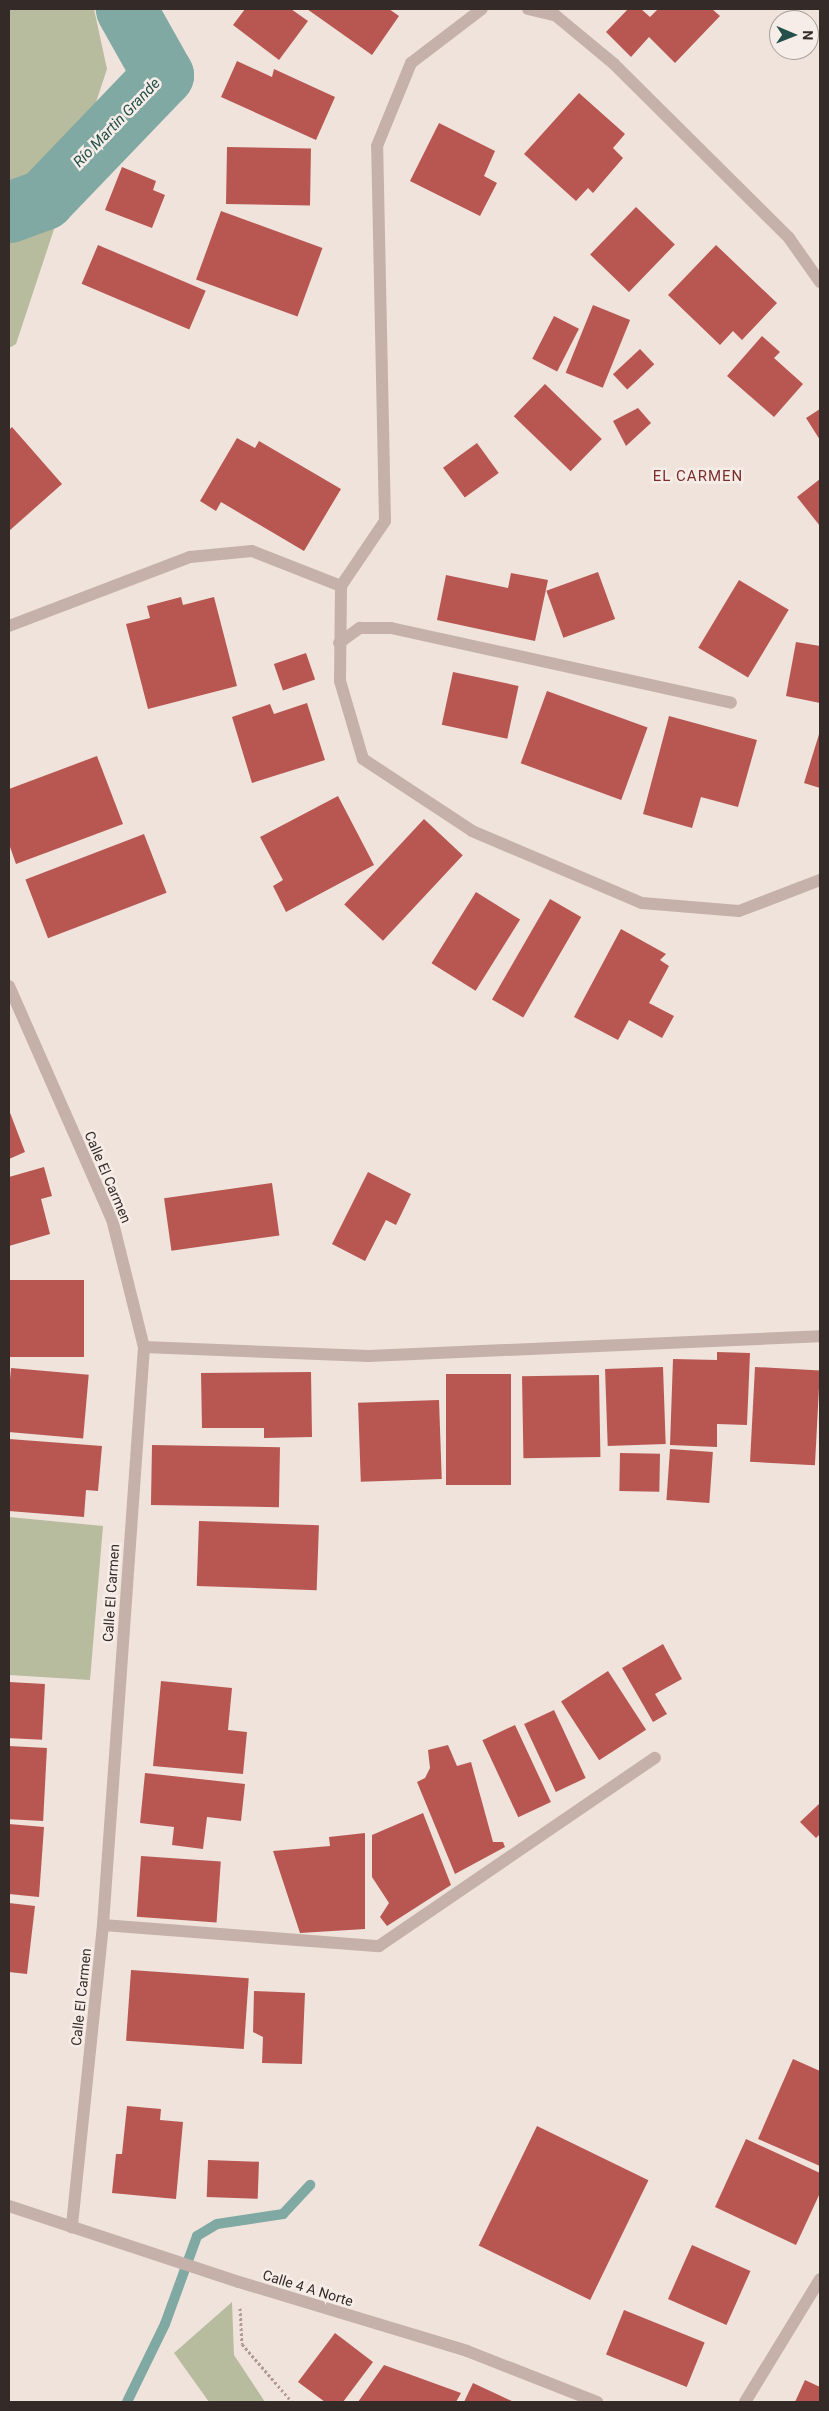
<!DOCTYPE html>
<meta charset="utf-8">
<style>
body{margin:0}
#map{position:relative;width:829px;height:2411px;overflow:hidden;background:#efe3dc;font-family:Roboto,sans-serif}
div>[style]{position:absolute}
.green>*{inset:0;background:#b8bc9e}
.stream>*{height:10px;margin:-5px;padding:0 5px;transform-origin:5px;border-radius:5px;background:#7fa9a2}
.river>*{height:61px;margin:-30.5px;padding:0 30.5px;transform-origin:30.5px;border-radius:30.5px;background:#7fa9a2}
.building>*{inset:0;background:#b85752;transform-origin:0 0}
.path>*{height:3px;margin-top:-1.5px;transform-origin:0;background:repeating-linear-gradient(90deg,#b19b94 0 2.5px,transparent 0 5px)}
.street>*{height:12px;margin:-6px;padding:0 6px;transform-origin:6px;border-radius:6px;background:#c5b1aa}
span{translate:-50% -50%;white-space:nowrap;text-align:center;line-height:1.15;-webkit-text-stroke:5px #f7ede8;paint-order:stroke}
.street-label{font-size:14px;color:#342a28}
.water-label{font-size:15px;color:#23504b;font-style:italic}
.neighbourhood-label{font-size:15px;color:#792e2b;letter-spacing:1px}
.frame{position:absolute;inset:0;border:10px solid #342a28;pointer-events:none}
.north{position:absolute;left:769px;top:10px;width:50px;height:50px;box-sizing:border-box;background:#f7ede8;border:1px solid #a99f9b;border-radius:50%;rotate:91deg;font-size:14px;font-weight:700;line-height:20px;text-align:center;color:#342a28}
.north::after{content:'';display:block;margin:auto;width:18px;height:22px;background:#23504b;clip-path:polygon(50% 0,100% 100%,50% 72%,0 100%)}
</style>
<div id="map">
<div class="green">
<div style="clip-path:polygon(9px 9px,94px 9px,107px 69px,16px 344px,9px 348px)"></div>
<div style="clip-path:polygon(9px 1517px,103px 1526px,90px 1680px,9px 1675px)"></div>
<div style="clip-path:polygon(232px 2302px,234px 2355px,265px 2402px,209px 2402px,174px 2353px)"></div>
</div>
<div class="stream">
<div style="left:127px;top:2402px;width:87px;rotate:-64deg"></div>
<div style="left:165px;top:2324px;width:94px;rotate:-70deg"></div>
<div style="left:197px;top:2236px;width:23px;rotate:-31deg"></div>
<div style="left:217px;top:2224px;width:67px;rotate:-8.6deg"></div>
<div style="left:283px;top:2214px;width:40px;rotate:-47deg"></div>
</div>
<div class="river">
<div style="left:9px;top:212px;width:37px;rotate:-20deg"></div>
<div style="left:44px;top:199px;width:172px;rotate:-46.2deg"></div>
<div style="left:163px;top:75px;width:76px;rotate:-119.3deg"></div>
</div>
<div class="building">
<div style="clip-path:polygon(245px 9px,291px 9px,308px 21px,279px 60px,233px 25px)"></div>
<div style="clip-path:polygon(307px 9px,389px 9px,399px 16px,372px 55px)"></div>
<div style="clip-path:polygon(628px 9px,641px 9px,650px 17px,658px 9px,712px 9px,720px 16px,675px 63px,649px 37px,631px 57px,606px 32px)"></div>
<div style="clip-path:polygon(237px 61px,272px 77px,274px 69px,335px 97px,316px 140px,221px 97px)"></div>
<div style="clip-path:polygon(579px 93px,625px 134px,613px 148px,623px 158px,593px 193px,588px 188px,576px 201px,524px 154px)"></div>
<div style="clip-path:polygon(439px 123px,495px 151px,484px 176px,497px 183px,480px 216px,410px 181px)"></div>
<div style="left:227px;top:147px;width:84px;height:57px;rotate:1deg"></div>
<div style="clip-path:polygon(122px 167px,156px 181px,153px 190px,165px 195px,152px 228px,105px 210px)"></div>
<div style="left:636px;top:207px;width:54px;height:66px;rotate:44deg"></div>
<div style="left:221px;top:211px;width:108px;height:73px;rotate:20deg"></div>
<div style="left:98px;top:245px;width:117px;height:42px;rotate:23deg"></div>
<div style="clip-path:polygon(716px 245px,777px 303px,742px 340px,733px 331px,720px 345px,668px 295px)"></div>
<div style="left:593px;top:305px;width:40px;height:73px;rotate:22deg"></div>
<div style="left:554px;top:316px;width:28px;height:48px;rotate:27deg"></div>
<div style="clip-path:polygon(762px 336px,780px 352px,774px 358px,803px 384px,774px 417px,727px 376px)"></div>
<div style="left:640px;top:349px;width:21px;height:37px;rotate:47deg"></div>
<div style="left:545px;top:384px;width:79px;height:45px;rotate:44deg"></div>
<div style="clip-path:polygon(638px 408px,651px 423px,626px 446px,613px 421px)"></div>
<div style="clip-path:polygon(820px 409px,820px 440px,806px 418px)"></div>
<div style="clip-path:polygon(12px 427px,62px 484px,9px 531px,9px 430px)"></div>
<div style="clip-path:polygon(237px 438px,255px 448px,259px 441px,341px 489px,304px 551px,221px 502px,216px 511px,200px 501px)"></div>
<div style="left:477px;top:443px;width:37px;height:42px;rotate:54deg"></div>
<div style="clip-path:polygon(820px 479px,820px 526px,797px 497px)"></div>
<div style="left:598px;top:572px;width:50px;height:55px;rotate:70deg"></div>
<div style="clip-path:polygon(511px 573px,548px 580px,535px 641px,437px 620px,446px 575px,508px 588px)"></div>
<div style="left:739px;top:580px;width:58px;height:79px;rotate:31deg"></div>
<div style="clip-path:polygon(181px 597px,183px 605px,214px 597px,237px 686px,148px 709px,126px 624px,150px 618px,147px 606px)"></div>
<div style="clip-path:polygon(796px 642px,820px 646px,820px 703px,786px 696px)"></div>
<div style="left:306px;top:653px;width:28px;height:34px;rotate:71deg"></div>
<div style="left:453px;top:672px;width:67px;height:54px;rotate:12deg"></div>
<div style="left:547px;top:691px;width:107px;height:77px;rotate:20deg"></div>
<div style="clip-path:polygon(307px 703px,325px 760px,252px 783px,232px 717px,270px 704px,274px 714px)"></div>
<div style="clip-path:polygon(669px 716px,757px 740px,738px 807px,701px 797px,692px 828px,643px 814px)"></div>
<div style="clip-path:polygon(820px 731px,820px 788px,804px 783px)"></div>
<div style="clip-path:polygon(97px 756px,123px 824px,16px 864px,9px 844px,9px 789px)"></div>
<div style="clip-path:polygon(338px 796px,374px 865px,286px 912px,273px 886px,283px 880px,260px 837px)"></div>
<div style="left:424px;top:819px;width:53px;height:117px;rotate:43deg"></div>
<div style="left:144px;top:834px;width:63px;height:127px;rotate:69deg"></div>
<div style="left:476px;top:892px;width:52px;height:84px;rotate:32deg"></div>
<div style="left:550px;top:899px;width:36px;height:116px;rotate:30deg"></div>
<div style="clip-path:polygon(621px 929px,666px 954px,660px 960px,669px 966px,649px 1003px,674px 1016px,662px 1038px,629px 1020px,618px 1040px,574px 1017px)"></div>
<div style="clip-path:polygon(9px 1110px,25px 1152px,9px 1159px)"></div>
<div style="clip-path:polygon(44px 1167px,52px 1196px,41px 1199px,50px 1234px,9px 1246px,9px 1177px)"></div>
<div style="clip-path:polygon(368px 1172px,411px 1194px,396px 1225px,386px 1220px,365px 1261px,332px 1244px)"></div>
<div style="left:272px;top:1183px;width:53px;height:109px;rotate:82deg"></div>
<div style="left:9px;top:1280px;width:75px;height:77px"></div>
<div style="clip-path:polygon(717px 1352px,750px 1353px,747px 1425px,717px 1424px,717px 1447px,670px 1445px,673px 1359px,717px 1360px)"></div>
<div style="left:663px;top:1367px;width:77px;height:58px;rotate:88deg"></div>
<div style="left:755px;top:1367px;width:65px;height:95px;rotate:3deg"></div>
<div style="left:11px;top:1368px;width:78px;height:64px;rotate:5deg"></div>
<div style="clip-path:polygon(311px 1372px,312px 1437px,264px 1438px,264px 1428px,202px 1428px,201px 1373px)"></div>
<div style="left:446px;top:1374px;width:65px;height:111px"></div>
<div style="left:599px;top:1375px;width:82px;height:77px;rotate:89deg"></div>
<div style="left:439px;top:1400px;width:79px;height:81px;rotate:88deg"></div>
<div style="clip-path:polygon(9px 1439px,102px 1446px,98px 1491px,86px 1490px,84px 1517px,9px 1511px)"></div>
<div style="left:152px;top:1445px;width:128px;height:60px;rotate:1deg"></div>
<div style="left:670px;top:1449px;width:43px;height:51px;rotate:4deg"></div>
<div style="left:620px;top:1453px;width:40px;height:38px;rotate:1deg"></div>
<div style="left:199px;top:1521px;width:120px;height:65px;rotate:2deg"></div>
<div style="clip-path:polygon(663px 1644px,682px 1679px,655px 1694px,667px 1714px,653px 1722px,622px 1668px)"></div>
<div style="left:608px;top:1671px;width:70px;height:56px;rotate:57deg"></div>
<div style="clip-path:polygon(161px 1681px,232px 1688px,228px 1730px,247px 1732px,243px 1774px,153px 1766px)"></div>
<div style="left:9px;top:1682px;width:36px;height:56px;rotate:3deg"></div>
<div style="left:554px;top:1710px;width:75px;height:33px;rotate:65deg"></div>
<div style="left:515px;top:1725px;width:85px;height:36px;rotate:65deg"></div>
<div style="clip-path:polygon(448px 1745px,457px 1766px,471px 1762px,493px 1842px,503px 1842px,505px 1847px,455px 1874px,417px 1782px,425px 1778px,430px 1768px,428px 1750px)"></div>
<div style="left:9px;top:1746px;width:38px;height:73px;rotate:3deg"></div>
<div style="clip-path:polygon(145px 1773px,245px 1784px,241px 1821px,207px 1817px,203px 1849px,172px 1845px,174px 1827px,140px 1823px)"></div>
<div style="clip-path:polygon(820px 1803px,820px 1834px,816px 1838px,800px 1822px)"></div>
<div style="clip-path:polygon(423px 1813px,451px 1885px,387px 1926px,380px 1917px,389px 1903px,372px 1877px,372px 1835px)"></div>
<div style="clip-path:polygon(9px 1824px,44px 1827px,39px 1897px,9px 1894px)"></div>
<div style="clip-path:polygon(365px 1833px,365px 1929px,300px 1933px,273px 1851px,330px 1846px,329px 1837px)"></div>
<div style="left:141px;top:1856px;width:80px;height:61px;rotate:4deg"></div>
<div style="clip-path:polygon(9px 1903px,35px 1906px,27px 1974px,9px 1972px)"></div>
<div style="left:131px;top:1970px;width:118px;height:71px;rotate:4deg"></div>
<div style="clip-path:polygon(254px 1991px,305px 1993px,302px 2064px,262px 2063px,263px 2037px,253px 2032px)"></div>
<div style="clip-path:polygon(793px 2059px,820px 2071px,820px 2166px,758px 2139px)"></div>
<div style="clip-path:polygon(127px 2106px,161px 2109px,160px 2120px,183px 2122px,176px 2199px,112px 2193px,116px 2154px,122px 2154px)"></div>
<div style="left:537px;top:2126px;width:124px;height:133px;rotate:26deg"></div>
<div style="clip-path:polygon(746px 2139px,820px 2173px,820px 2193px,796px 2245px,715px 2207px)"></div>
<div style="left:208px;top:2160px;width:51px;height:37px;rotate:2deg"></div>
<div style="left:692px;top:2245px;width:64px;height:59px;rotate:24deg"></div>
<div style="left:624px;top:2310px;width:87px;height:48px;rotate:22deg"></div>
<div style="clip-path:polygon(335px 2333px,373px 2362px,343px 2402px,325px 2402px,298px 2382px)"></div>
<div style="clip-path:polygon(384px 2365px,461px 2393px,456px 2402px,358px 2402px)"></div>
<div style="clip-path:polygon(805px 2380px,820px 2387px,820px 2402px,795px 2402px)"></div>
<div style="clip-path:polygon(473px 2383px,514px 2402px,464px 2402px)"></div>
</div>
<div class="path">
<div style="left:240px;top:2308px;width:36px;rotate:87deg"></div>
<div style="left:242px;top:2344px;width:77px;rotate:49.2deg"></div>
</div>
<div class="street">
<div style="left:528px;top:9px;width:28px;rotate:13deg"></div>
<div style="left:555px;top:15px;width:77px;rotate:39.7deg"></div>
<div style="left:614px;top:64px;width:247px;rotate:44.8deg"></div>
<div style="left:789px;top:238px;width:54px;rotate:54.8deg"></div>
<div style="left:341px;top:586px;width:95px;rotate:90.6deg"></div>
<div style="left:340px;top:681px;width:81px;rotate:73.6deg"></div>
<div style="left:363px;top:759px;width:131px;rotate:33.4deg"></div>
<div style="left:472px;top:831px;width:185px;rotate:23deg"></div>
<div style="left:642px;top:903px;width:97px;rotate:4.7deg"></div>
<div style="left:739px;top:911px;width:87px;rotate:-20.9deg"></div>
<div style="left:9px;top:626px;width:194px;rotate:-20.9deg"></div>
<div style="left:190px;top:557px;width:62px;rotate:-5.5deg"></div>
<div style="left:252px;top:551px;width:96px;rotate:21.5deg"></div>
<div style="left:341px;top:586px;width:78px;rotate:-55.9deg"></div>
<div style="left:385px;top:521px;width:375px;rotate:-91.2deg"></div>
<div style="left:377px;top:146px;width:90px;rotate:-67.7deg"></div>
<div style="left:411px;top:63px;width:89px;rotate:-37.3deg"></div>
<div style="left:339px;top:643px;width:26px;rotate:-36deg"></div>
<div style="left:360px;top:628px;width:31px"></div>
<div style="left:391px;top:628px;width:348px;rotate:12.4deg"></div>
<div style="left:9px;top:986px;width:255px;rotate:66.2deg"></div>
<div style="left:112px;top:1219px;width:132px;rotate:76deg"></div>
<div style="left:144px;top:1347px;width:579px;rotate:94.06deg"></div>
<div style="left:103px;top:1925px;width:304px;rotate:95.9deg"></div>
<div style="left:144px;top:1347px;width:225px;rotate:2.3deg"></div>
<div style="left:369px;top:1356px;width:451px;rotate:-2.5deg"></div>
<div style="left:103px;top:1925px;width:277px;rotate:4.4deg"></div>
<div style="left:379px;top:1946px;width:334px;rotate:-34.3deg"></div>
<div style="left:9px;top:2206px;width:242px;rotate:18.3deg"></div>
<div style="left:239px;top:2282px;width:238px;rotate:16.8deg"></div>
<div style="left:467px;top:2351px;width:140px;rotate:21.4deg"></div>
<div style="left:745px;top:2402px;width:144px;rotate:-58.6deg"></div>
</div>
<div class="street-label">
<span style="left:108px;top:1177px;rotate:67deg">Calle El Carmen</span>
<span style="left:111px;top:1593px;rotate:-86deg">Calle El Carmen</span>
<span style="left:81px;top:1997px;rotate:-84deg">Calle El Carmen</span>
<span style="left:308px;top:2288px;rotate:17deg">Calle 4 A Norte</span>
</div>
<div class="water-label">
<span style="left:117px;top:123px;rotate:-46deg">Río Martin Grande</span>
</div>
<div class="neighbourhood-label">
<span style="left:698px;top:477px">EL CARMEN</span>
</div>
<div class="frame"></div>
<div class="north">N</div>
</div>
